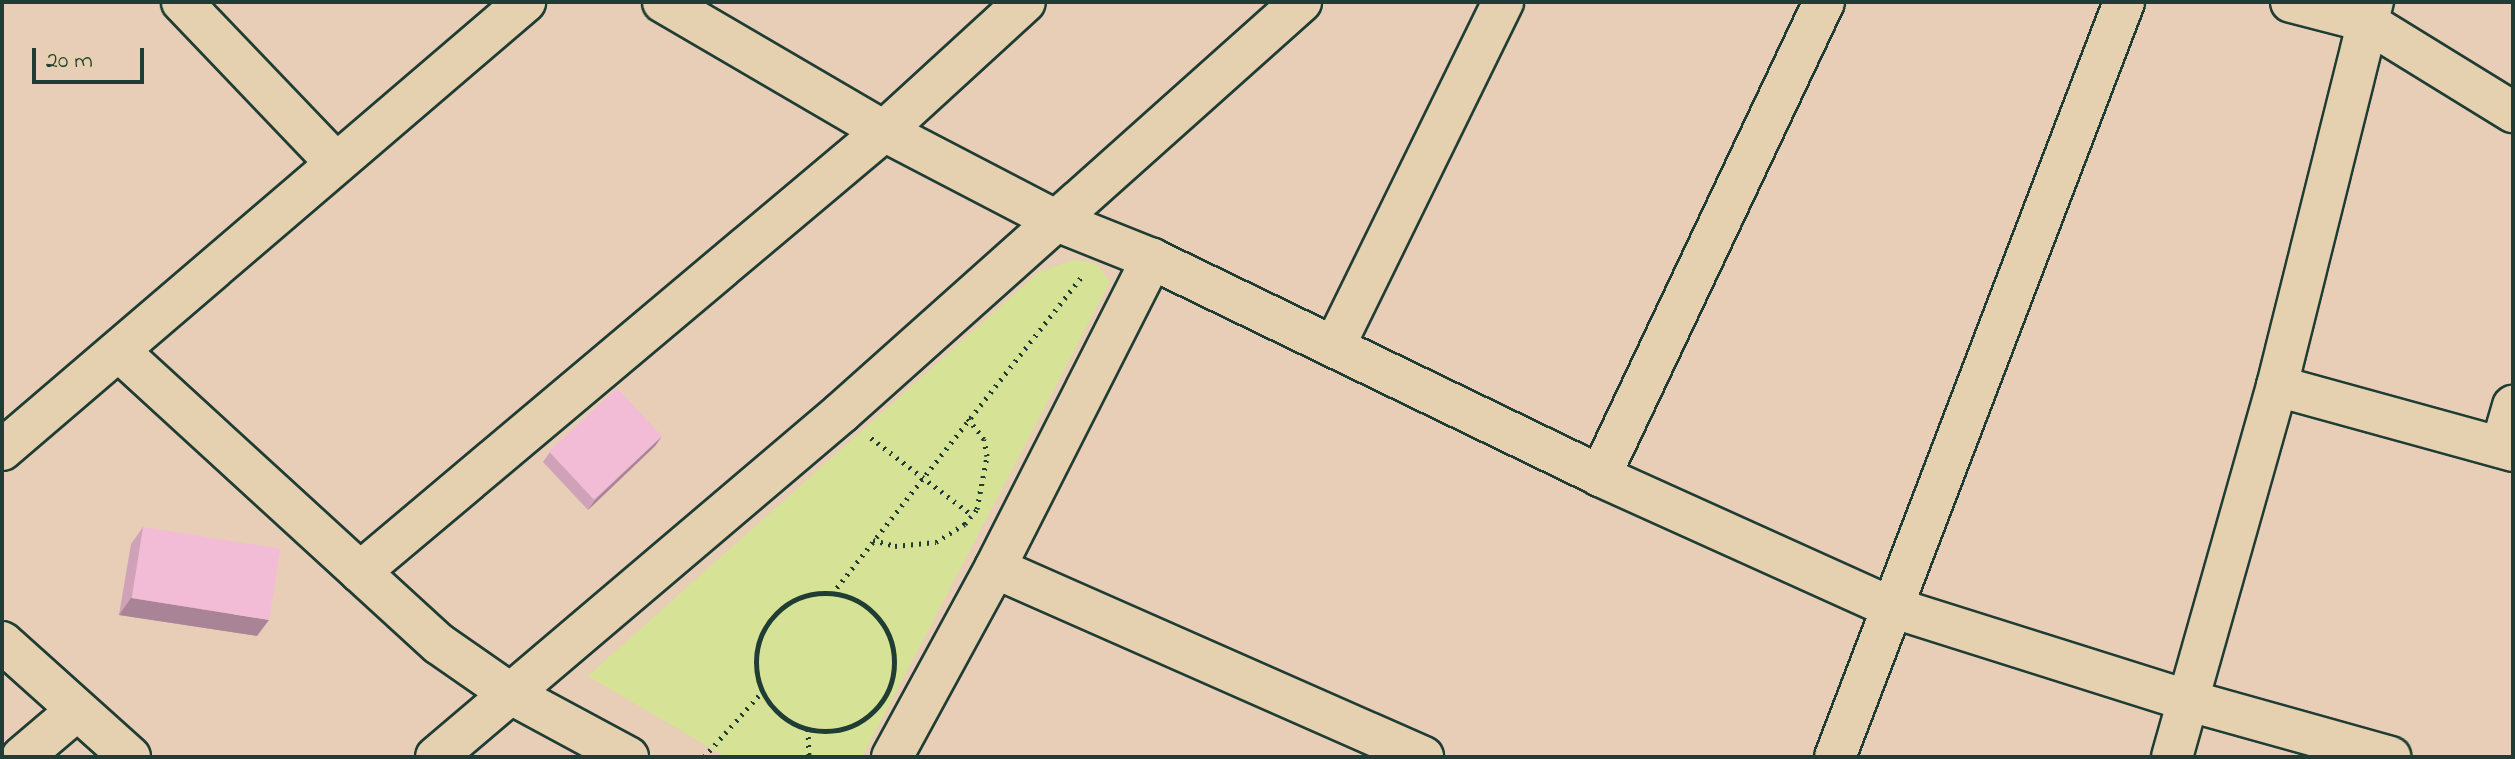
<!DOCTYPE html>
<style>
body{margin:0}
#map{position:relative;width:2515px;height:759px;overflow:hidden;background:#e8cdb7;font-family:"Indie Flower",sans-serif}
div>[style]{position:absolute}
.green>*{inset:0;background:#d6e396}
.path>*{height:5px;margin-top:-2.5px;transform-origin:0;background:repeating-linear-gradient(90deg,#1f3d34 0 2px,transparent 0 8px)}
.path>.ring{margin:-2.5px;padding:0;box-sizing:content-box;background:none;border:5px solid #1f3d34;border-radius:50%}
.roads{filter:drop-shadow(2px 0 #1f3d34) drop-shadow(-2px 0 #1f3d34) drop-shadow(0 2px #1f3d34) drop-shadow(0 -2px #1f3d34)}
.street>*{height:40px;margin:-20px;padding:0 20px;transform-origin:20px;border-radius:20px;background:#e5d1af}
.wall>*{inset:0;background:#d0a2b8}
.shaded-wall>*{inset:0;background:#a98496}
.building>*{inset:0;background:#f2bcd6;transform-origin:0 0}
span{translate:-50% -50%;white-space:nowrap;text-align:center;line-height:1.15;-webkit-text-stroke:7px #e5d1af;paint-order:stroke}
.frame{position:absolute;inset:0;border:4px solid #1f3d34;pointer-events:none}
.scale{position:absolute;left:32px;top:48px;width:112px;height:36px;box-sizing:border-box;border:4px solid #1f3d34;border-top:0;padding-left:10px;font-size:24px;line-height:28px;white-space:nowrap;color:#1f3d34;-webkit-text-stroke:6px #e5d1af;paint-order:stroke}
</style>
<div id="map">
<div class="green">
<div style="clip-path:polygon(1073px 260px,1096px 263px,1110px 282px,862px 757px,726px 757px,588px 676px,1039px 272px)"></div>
</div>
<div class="path">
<div style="left:871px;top:438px;width:127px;rotate:37.3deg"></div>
<div style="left:873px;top:540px;width:23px;rotate:15deg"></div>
<div style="left:895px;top:546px;width:41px;rotate:-5.6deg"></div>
<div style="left:936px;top:542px;width:34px;rotate:-32deg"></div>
<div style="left:965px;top:524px;width:19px;rotate:-51deg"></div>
<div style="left:977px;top:509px;width:54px;rotate:-79.3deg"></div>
<div style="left:987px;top:456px;width:17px;rotate:-100deg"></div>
<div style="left:984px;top:439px;width:28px;rotate:-128deg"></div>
<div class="ring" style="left:756px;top:593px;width:133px;height:133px"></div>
<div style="left:832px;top:594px;width:407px;rotate:-51.8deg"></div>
<div style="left:808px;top:729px;width:28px;rotate:88deg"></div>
<div style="left:704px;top:757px;width:87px;rotate:-48.3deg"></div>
</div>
<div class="roads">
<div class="street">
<div style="left:182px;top:2px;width:223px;rotate:46.3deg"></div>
<div style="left:663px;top:2px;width:256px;rotate:30.3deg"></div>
<div style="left:884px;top:131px;width:195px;rotate:27.5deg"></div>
<div style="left:1057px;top:221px;width:102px;rotate:21.8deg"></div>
<div style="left:1152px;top:259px;width:498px;rotate:25.8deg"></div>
<div style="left:1600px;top:476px;width:316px;rotate:24.3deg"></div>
<div style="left:1888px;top:606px;width:317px;rotate:17.5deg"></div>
<div style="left:2190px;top:701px;width:208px;rotate:15.6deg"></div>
<div style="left:2291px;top:2px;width:76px;rotate:14.4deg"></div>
<div style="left:2365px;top:21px;width:174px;rotate:31.6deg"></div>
<div style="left:1335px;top:345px;width:382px;rotate:-63.9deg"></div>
<div style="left:120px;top:352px;width:432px;rotate:42.5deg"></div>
<div style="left:439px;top:644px;width:88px;rotate:34.8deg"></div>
<div style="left:511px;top:694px;width:133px;rotate:28.3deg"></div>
<div style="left:2277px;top:386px;width:245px;rotate:15.4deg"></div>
<div style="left:2501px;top:447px;width:43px;rotate:-73.7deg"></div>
<div style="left:2px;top:450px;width:689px;rotate:-40.58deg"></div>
<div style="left:1600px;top:476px;width:524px;rotate:-64.71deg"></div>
<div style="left:995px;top:568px;width:468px;rotate:23.8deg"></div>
<div style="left:360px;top:572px;width:685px;rotate:-40.08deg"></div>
<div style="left:884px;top:131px;width:191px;rotate:-42.5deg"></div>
<div style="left:2px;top:642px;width:172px;rotate:41.9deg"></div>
<div style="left:22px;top:757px;width:71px;rotate:-40.4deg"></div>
<div style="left:436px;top:757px;width:531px;rotate:-40.34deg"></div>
<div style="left:841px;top:413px;width:617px;rotate:-41.78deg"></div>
<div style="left:892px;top:757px;width:215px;rotate:-61.4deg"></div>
<div style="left:995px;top:568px;width:347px;rotate:-63.1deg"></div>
<div style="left:1835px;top:757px;width:808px;rotate:-69.05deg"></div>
<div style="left:2172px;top:757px;width:386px;rotate:-74.2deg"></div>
<div style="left:2277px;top:386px;width:396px;rotate:-76deg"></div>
</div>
</div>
<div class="wall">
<div style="clip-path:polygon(662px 436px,655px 446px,588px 510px,543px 462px,550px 452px)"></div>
<div style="clip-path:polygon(143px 527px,257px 636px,119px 615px,131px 544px)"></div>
</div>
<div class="shaded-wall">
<div style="clip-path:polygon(662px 436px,655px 446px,588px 510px,595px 500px)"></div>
<div style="clip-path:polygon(131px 598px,269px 620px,257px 636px,119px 615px)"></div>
</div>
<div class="building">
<div style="left:617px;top:388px;width:66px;height:93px;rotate:47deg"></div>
<div style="left:143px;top:527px;width:139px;height:72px;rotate:9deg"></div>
</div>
<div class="frame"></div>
<div class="scale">20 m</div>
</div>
